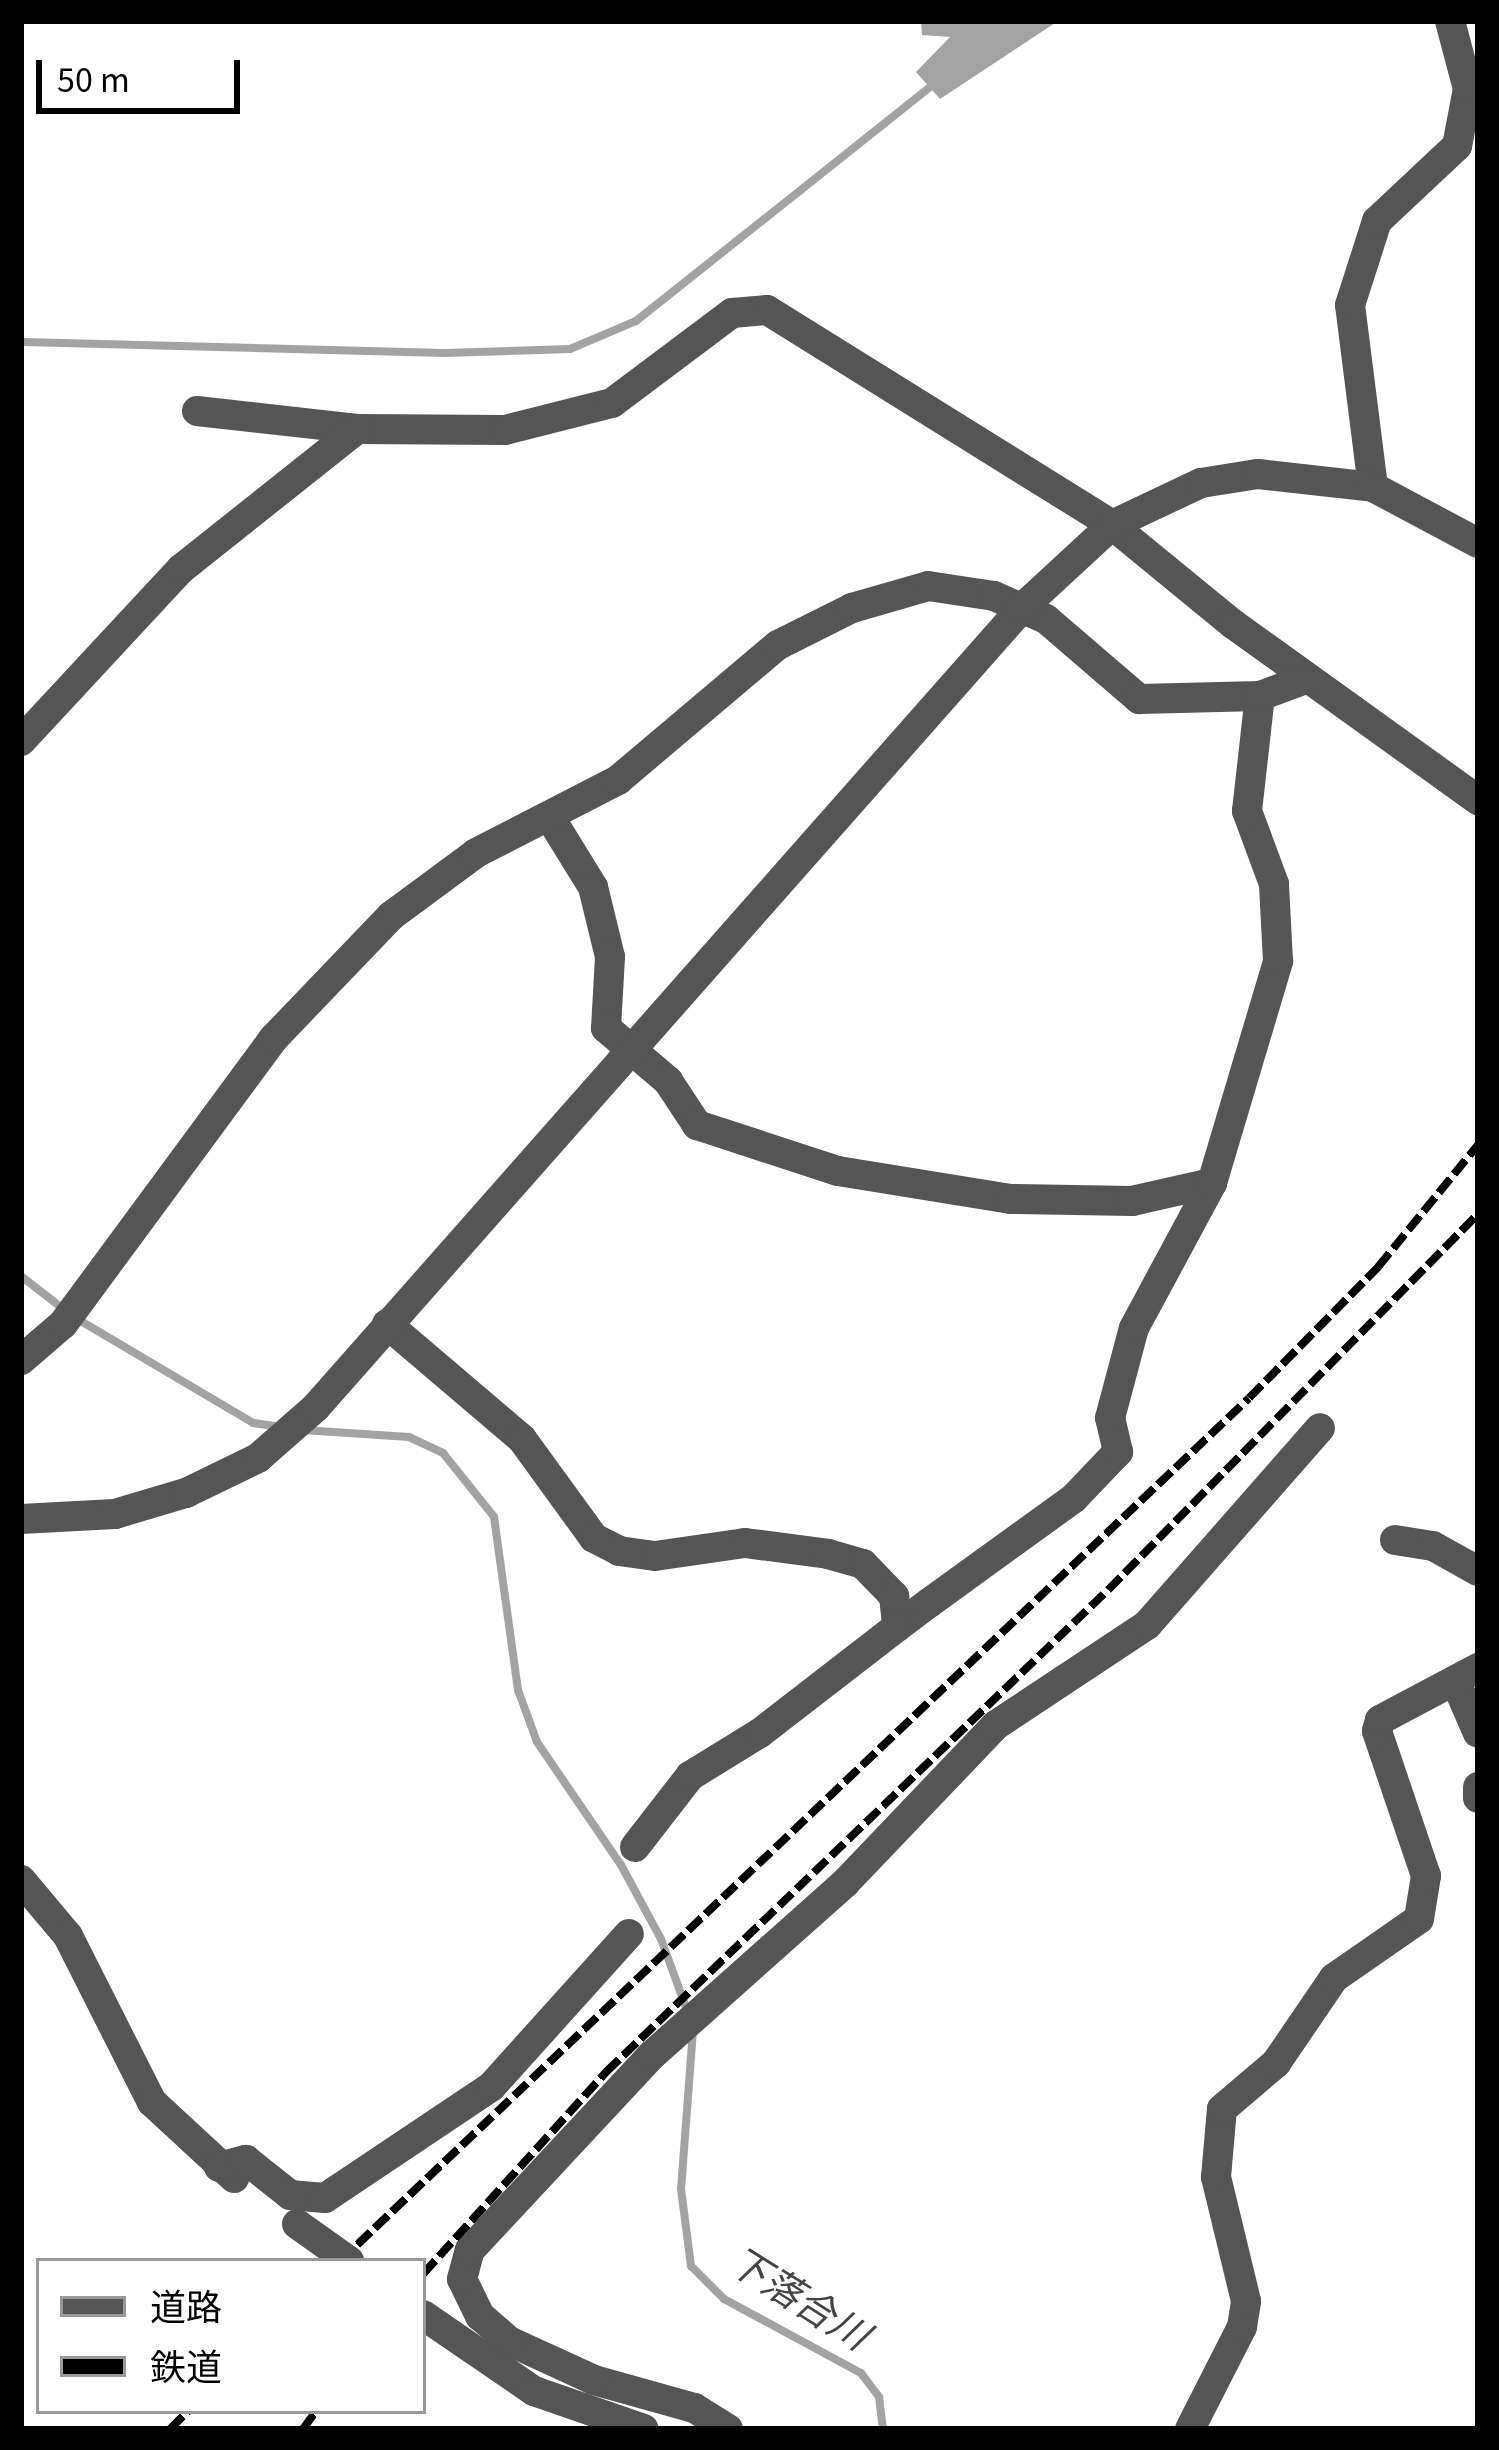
<!DOCTYPE html>
<meta charset="utf-8">
<style>
body{margin:0}
#map{position:relative;width:1499px;height:2450px;overflow:hidden;background:#fff;font-family:"Source Sans 3","Noto Sans JP",sans-serif}
div>[style]{position:absolute}
.water>*{inset:0;background:#a3a3a3}
.stream>*{height:8px;margin:-4px;padding:0 4px;transform-origin:4px;border-radius:4px;background:#a3a3a3}
.minor>*{height:30px;margin:-15px;padding:0 15px;transform-origin:15px;border-radius:15px;background:#555}
.rail>*{height:8px;margin-top:-4px;transform-origin:0;background:repeating-linear-gradient(90deg,#000 0 18px,transparent 0 24px)}
.minor-bridge>*{height:30px;margin:-15px;padding:0 15px;transform-origin:15px;border-radius:15px;background:#555}
span{translate:-50% -50%;white-space:nowrap;text-align:center;line-height:1.15;-webkit-text-stroke:12px #fff;paint-order:stroke}
.water-label{font-size:39px;color:#444;font-style:italic}
.frame{position:absolute;inset:0;border:24px solid #000;pointer-events:none}
.legend{position:absolute;left:36px;top:2258px;width:390px;height:156px;box-sizing:border-box;background:#fff;border:3px solid #999;margin:0;padding:15px 21px;list-style:none;font-size:36px;color:#000}
.legend li{display:flex;align-items:center;gap:24px;height:60px}
.legend b{width:60px;border:3px solid #999}
.scale{position:absolute;left:36px;top:60px;width:204px;height:54px;box-sizing:border-box;border:6px solid #000;border-top:0;padding-left:15px;font-size:36px;line-height:42px;white-space:nowrap;color:#000;-webkit-text-stroke:9px #fff;paint-order:stroke}
</style>
<div id="map">
<div class="water">
<div style="clip-path:polygon(921px 21px,1058px 21px,940px 99px,916px 72px,950px 37px,922px 35px)"></div>
</div>
<div class="stream">
<div style="left:24px;top:342px;width:420px;rotate:1.5deg"></div>
<div style="left:444px;top:353px;width:126px;rotate:-1.8deg"></div>
<div style="left:570px;top:349px;width:72px;rotate:-23deg"></div>
<div style="left:636px;top:321px;width:386px;rotate:-38.5deg"></div>
<div style="left:21px;top:1276px;width:52px;rotate:38deg"></div>
<div style="left:74px;top:1317px;width:208px;rotate:30.6deg"></div>
<div style="left:253px;top:1423px;width:29px;rotate:8deg"></div>
<div style="left:303px;top:1430px;width:106px;rotate:3.8deg"></div>
<div style="left:409px;top:1437px;width:38px;rotate:25deg"></div>
<div style="left:443px;top:1453px;width:82px;rotate:51.4deg"></div>
<div style="left:494px;top:1517px;width:175px;rotate:82.1deg"></div>
<div style="left:518px;top:1690px;width:55px;rotate:69.9deg"></div>
<div style="left:537px;top:1742px;width:149px;rotate:55.7deg"></div>
<div style="left:621px;top:1865px;width:84px;rotate:61.6deg"></div>
<div style="left:661px;top:1939px;width:76px;rotate:69.9deg"></div>
<div style="left:693px;top:2030px;width:159px;rotate:94.3deg"></div>
<div style="left:681px;top:2189px;width:78px;rotate:82.6deg"></div>
<div style="left:691px;top:2266px;width:47px;rotate:45deg"></div>
<div style="left:724px;top:2299px;width:156px;rotate:28.4deg"></div>
<div style="left:861px;top:2373px;width:30px;rotate:53deg"></div>
<div style="left:879px;top:2397px;width:32px;rotate:83deg"></div>
</div>
<div class="minor">
<div style="left:197px;top:411px;width:161px;rotate:6.4deg"></div>
<div style="left:357px;top:429px;width:148px;rotate:0.4deg"></div>
<div style="left:505px;top:430px;width:110px;rotate:-14.2deg"></div>
<div style="left:612px;top:403px;width:150px;rotate:-36.9deg"></div>
<div style="left:732px;top:313px;width:35px;rotate:-5deg"></div>
<div style="left:767px;top:310px;width:407px;rotate:31.9deg"></div>
<div style="left:1112px;top:525px;width:156px;rotate:39.3deg"></div>
<div style="left:1233px;top:624px;width:302px;rotate:35.7deg"></div>
<div style="left:1373px;top:487px;width:183px;rotate:-97.2deg"></div>
<div style="left:1350px;top:305px;width:88px;rotate:-72.2deg"></div>
<div style="left:1377px;top:221px;width:110px;rotate:-43.2deg"></div>
<div style="left:1457px;top:146px;width:58px;rotate:-79.1deg"></div>
<div style="left:1468px;top:89px;width:70px;rotate:-104.8deg"></div>
<div style="left:21px;top:741px;width:235px;rotate:-47.1deg"></div>
<div style="left:181px;top:569px;width:225px;rotate:-38.5deg"></div>
<div style="left:551px;top:819px;width:80px;rotate:58.3deg"></div>
<div style="left:593px;top:887px;width:72px;rotate:76.3deg"></div>
<div style="left:610px;top:957px;width:71px;rotate:93.2deg"></div>
<div style="left:606px;top:1028px;width:82px;rotate:40.5deg"></div>
<div style="left:668px;top:1081px;width:53px;rotate:56.6deg"></div>
<div style="left:697px;top:1125px;width:148px;rotate:18.1deg"></div>
<div style="left:838px;top:1171px;width:175px;rotate:9.2deg"></div>
<div style="left:1011px;top:1199px;width:121px;rotate:0.9deg"></div>
<div style="left:1132px;top:1201px;width:82px;rotate:-12.7deg"></div>
<div style="left:387px;top:1324px;width:177px;rotate:40.4deg"></div>
<div style="left:522px;top:1439px;width:122px;rotate:54deg"></div>
<div style="left:594px;top:1538px;width:28px;rotate:27deg"></div>
<div style="left:619px;top:1551px;width:36px;rotate:8deg"></div>
<div style="left:655px;top:1556px;width:91px;rotate:-8.2deg"></div>
<div style="left:745px;top:1543px;width:84px;rotate:7.5deg"></div>
<div style="left:828px;top:1554px;width:36px;rotate:16deg"></div>
<div style="left:863px;top:1564px;width:45px;rotate:45.9deg"></div>
<div style="left:894px;top:1596px;width:31px;rotate:84deg"></div>
<div style="left:897px;top:1627px;width:40px;rotate:-37deg"></div>
<div style="left:929px;top:1603px;width:179px;rotate:-35.9deg"></div>
<div style="left:1074px;top:1498px;width:64px;rotate:-46.3deg"></div>
<div style="left:1118px;top:1452px;width:35px;rotate:-103deg"></div>
<div style="left:1110px;top:1418px;width:93px;rotate:-75.1deg"></div>
<div style="left:1134px;top:1328px;width:165px;rotate:-61.7deg"></div>
<div style="left:1212px;top:1183px;width:232px;rotate:-73.4deg"></div>
<div style="left:1278px;top:961px;width:77px;rotate:-93deg"></div>
<div style="left:1274px;top:884px;width:78px;rotate:-110.3deg"></div>
<div style="left:1247px;top:811px;width:116px;rotate:-83.6deg"></div>
<div style="left:21px;top:1360px;width:55px;rotate:-40.6deg"></div>
<div style="left:63px;top:1324px;width:354px;rotate:-53.6deg"></div>
<div style="left:273px;top:1039px;width:170px;rotate:-46.2deg"></div>
<div style="left:391px;top:916px;width:106px;rotate:-36.5deg"></div>
<div style="left:476px;top:853px;width:160px;rotate:-27.2deg"></div>
<div style="left:618px;top:780px;width:209px;rotate:-40.2deg"></div>
<div style="left:778px;top:645px;width:83px;rotate:-26.6deg"></div>
<div style="left:852px;top:608px;width:79px;rotate:-16.1deg"></div>
<div style="left:928px;top:586px;width:67px;rotate:8.6deg"></div>
<div style="left:994px;top:596px;width:57px;rotate:23.9deg"></div>
<div style="left:1046px;top:619px;width:123px;rotate:40.7deg"></div>
<div style="left:1139px;top:699px;width:121px;rotate:-1.4deg"></div>
<div style="left:1260px;top:696px;width:49px;rotate:-20.3deg"></div>
<div style="left:21px;top:1519px;width:94px;rotate:-3deg"></div>
<div style="left:115px;top:1514px;width:74px;rotate:-16.5deg"></div>
<div style="left:186px;top:1493px;width:80px;rotate:-25.9deg"></div>
<div style="left:258px;top:1458px;width:77px;rotate:-41.3deg"></div>
<div style="left:316px;top:1407px;width:1066px;rotate:-48.54deg"></div>
<div style="left:1022px;top:608px;width:122px;rotate:-42.7deg"></div>
<div style="left:1112px;top:525px;width:98px;rotate:-25.3deg"></div>
<div style="left:1201px;top:483px;width:58px;rotate:-9deg"></div>
<div style="left:1258px;top:474px;width:116px;rotate:6.4deg"></div>
<div style="left:1373px;top:487px;width:119px;rotate:28.1deg"></div>
<div style="left:1395px;top:1540px;width:38px;rotate:9deg"></div>
<div style="left:1433px;top:1546px;width:51px;rotate:29.1deg"></div>
<div style="left:1457px;top:1685px;width:52px;rotate:66.4deg"></div>
<div style="left:1478px;top:1787px;width:11px;rotate:90deg"></div>
<div style="left:635px;top:1847px;width:90px;rotate:-52.2deg"></div>
<div style="left:690px;top:1776px;width:82px;rotate:-31.6deg"></div>
<div style="left:760px;top:1733px;width:173px;rotate:-37.7deg"></div>
<div style="left:21px;top:1880px;width:73px;rotate:50deg"></div>
<div style="left:68px;top:1936px;width:186px;rotate:63.2deg"></div>
<div style="left:152px;top:2102px;width:112px;rotate:42.8deg"></div>
<div style="left:219px;top:2167px;width:28px;rotate:-15deg"></div>
<div style="left:246px;top:2160px;width:56px;rotate:38.5deg"></div>
<div style="left:290px;top:2195px;width:35px;rotate:5deg"></div>
<div style="left:325px;top:2198px;width:200px;rotate:-33.8deg"></div>
<div style="left:491px;top:2087px;width:206px;rotate:-48deg"></div>
<div style="left:423px;top:2315px;width:135px;rotate:34.4deg"></div>
<div style="left:534px;top:2391px;width:116px;rotate:19.1deg"></div>
<div style="left:728px;top:2429px;width:40px;rotate:-148deg"></div>
<div style="left:694px;top:2408px;width:104px;rotate:-164.4deg"></div>
<div style="left:594px;top:2380px;width:94px;rotate:-155.4deg"></div>
<div style="left:509px;top:2341px;width:38px;rotate:-139deg"></div>
<div style="left:480px;top:2316px;width:41px;rotate:-115.9deg"></div>
<div style="left:462px;top:2279px;width:30px;rotate:-75deg"></div>
<div style="left:470px;top:2250px;width:267px;rotate:-47deg"></div>
<div style="left:652px;top:2055px;width:259px;rotate:-41.7deg"></div>
<div style="left:845px;top:1883px;width:219px;rotate:-46.3deg"></div>
<div style="left:996px;top:1725px;width:181px;rotate:-33.5deg"></div>
<div style="left:1147px;top:1625px;width:262px;rotate:-48.7deg"></div>
<div style="left:1190px;top:2429px;width:114px;rotate:-63deg"></div>
<div style="left:1242px;top:2327px;width:26px;rotate:-81deg"></div>
<div style="left:1246px;top:2301px;width:128px;rotate:-103.6deg"></div>
<div style="left:1216px;top:2177px;width:68px;rotate:-85deg"></div>
<div style="left:1222px;top:2109px;width:71px;rotate:-40.4deg"></div>
<div style="left:1276px;top:2063px;width:103px;rotate:-55.7deg"></div>
<div style="left:1334px;top:1978px;width:103px;rotate:-34.8deg"></div>
<div style="left:1419px;top:1919px;width:44px;rotate:-80.8deg"></div>
<div style="left:1426px;top:1876px;width:153px;rotate:-108.7deg"></div>
<div style="left:1377px;top:1731px;width:11px;rotate:-75deg"></div>
<div style="left:1380px;top:1720px;width:111px;rotate:-28deg"></div>
</div>
<div class="rail">
<div style="left:340px;top:2261px;width:1253px;rotate:-43.51deg"></div>
<div style="left:1249px;top:1398px;width:184px;rotate:-45.4deg"></div>
<div style="left:1378px;top:1267px;width:158px;rotate:-50.7deg"></div>
<div style="left:423px;top:2274px;width:273px;rotate:-47.8deg"></div>
<div style="left:606px;top:2072px;width:696px;rotate:-43.84deg"></div>
<div style="left:1108px;top:1590px;width:528px;rotate:-45.46deg"></div>
<div style="left:170px;top:2429px;width:25px;rotate:-45deg"></div>
<div style="left:303px;top:2429px;width:22px;rotate:-54deg"></div>
</div>
<div class="minor-bridge">
<div style="left:297px;top:2224px;width:64px;rotate:35.4deg"></div>
</div>
<div class="water-label">
<span style="left:798px;top:2300px;rotate:32deg">下落合川</span>
</div>
<div class="frame"></div>
<ul class="legend">
<li><b style="height:15px;background:#555"></b>道路</li>
<li><b style="height:15px;background:#000"></b>鉄道</li>
</ul>
<div class="scale">50 m</div>
</div>
